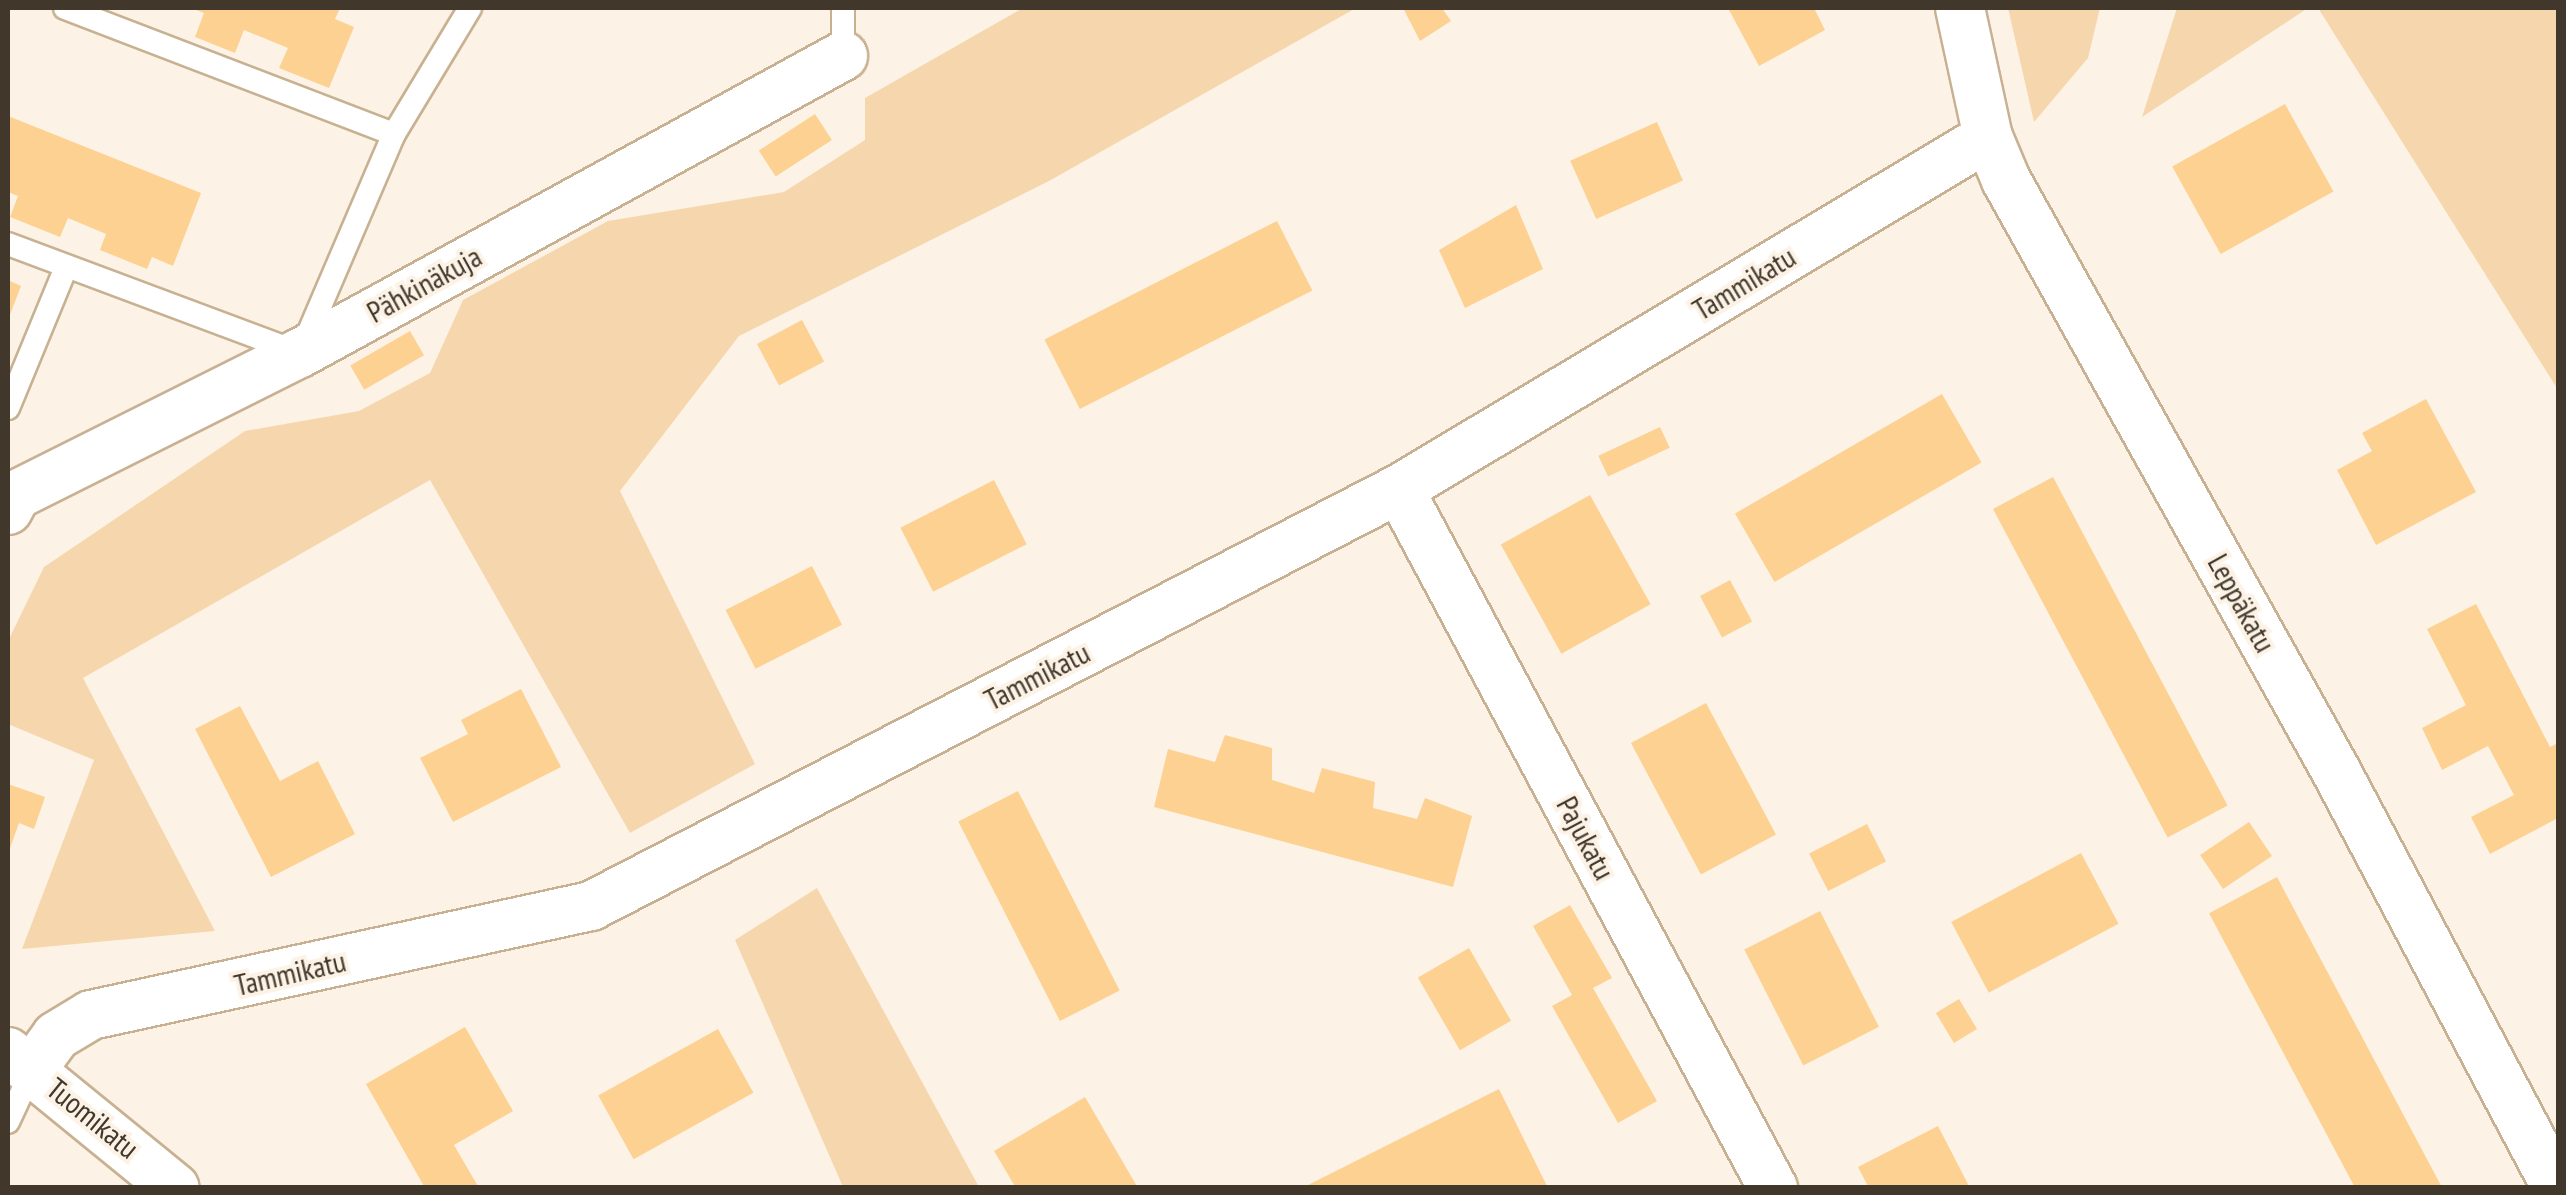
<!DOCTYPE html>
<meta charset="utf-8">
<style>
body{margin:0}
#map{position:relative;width:2566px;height:1195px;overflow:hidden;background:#fcf3e6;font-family:"PT Sans Narrow",sans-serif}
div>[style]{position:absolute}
.green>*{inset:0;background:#f6d7ad}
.building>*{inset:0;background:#fdd192;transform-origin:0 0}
.roads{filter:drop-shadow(2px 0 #c8b192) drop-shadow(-2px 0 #c8b192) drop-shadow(0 2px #c8b192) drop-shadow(0 -2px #c8b192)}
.lane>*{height:22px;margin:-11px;padding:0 11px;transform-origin:11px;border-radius:11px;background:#fff}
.street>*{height:48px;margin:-24px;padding:0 24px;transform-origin:24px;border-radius:24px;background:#fff}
span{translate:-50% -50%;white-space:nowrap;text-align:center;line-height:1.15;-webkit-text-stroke:8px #fcf3e6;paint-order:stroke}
.street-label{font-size:30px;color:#41382b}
.frame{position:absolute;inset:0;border:10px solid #41382b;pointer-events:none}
</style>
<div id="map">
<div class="green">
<div style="clip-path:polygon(1023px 8px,1356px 8px,1049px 181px,739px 336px,620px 491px,755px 764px,630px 833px,430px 480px,83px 678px,215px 931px,22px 949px,94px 760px,8px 724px,8px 641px,44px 567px,245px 431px,359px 411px,430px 373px,463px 300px,608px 221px,784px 192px,865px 140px,865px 98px)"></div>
<div style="clip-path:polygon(2008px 8px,2100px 8px,2088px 58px,2034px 122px)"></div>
<div style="clip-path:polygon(2177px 8px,2308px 8px,2142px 117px)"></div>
<div style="clip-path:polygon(2318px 8px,2558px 8px,2558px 390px)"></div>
<div style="clip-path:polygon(817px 888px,979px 1187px,843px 1187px,735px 940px)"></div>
</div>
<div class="building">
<div style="clip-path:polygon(191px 8px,340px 8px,335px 19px,354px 27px,329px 88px,279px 68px,288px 48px,244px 30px,235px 53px,195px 37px,204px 13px)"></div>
<div style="clip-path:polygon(1403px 8px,1442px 8px,1451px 21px,1420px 41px)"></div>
<div style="clip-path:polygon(1728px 8px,1814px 8px,1825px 30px,1759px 66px)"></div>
<div style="left:2285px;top:104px;width:100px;height:129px;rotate:61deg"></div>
<div style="left:815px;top:114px;width:31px;height:67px;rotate:57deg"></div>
<div style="clip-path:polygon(8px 116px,201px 193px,173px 266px,152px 257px,147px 269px,100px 250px,106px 234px,68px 218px,60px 237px,10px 217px,18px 196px,8px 192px)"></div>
<div style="left:1657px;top:122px;width:64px;height:95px;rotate:66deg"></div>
<div style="clip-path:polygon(1516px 205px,1543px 269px,1465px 308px,1439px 250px)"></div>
<div style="left:1277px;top:221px;width:78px;height:261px;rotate:63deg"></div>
<div style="clip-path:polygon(8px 280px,21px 286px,8px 320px)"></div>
<div style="left:802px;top:320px;width:47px;height:51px;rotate:62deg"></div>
<div style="left:410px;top:331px;width:28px;height:69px;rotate:60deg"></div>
<div style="left:1942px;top:394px;width:79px;height:239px;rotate:60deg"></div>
<div style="clip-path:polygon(2426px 399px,2476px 492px,2376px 545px,2337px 470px,2372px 451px,2362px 433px)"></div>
<div style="left:1660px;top:427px;width:23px;height:68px;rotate:65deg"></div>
<div style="left:2053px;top:477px;width:372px;height:68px;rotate:62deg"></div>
<div style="left:994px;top:480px;width:72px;height:105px;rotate:63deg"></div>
<div style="left:1590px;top:495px;width:125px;height:102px;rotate:61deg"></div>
<div style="left:812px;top:566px;width:66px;height:97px;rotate:63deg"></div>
<div style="left:1730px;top:580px;width:47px;height:34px;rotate:62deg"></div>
<div style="clip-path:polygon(2476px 604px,2550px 747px,2558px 743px,2558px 818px,2490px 854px,2471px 817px,2514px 795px,2488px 746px,2442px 770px,2422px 728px,2466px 705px,2427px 629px)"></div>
<div style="clip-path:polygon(521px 689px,561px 767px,453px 822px,420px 758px,468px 734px,461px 720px)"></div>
<div style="left:1706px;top:703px;width:149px;height:85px;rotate:62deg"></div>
<div style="clip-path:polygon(240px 706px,280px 781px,318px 761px,355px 834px,271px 877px,195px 729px)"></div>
<div style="clip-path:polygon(1225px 735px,1272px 748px,1272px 780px,1314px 793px,1322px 768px,1375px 782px,1373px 808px,1417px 819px,1425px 798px,1472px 816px,1453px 887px,1154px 807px,1168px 749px,1215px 762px)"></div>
<div style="clip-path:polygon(8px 784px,45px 797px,34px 829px,19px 823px,8px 854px)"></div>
<div style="left:1018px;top:791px;width:224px;height:67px;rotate:63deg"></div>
<div style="left:2249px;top:822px;width:41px;height:59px;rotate:56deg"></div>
<div style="left:1867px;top:824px;width:42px;height:65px;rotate:63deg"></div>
<div style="left:2081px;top:853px;width:80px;height:147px;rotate:62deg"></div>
<div style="left:2277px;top:877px;width:351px;height:77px;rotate:62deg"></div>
<div style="clip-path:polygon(1570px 905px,1612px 978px,1593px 988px,1657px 1101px,1618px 1123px,1552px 1006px,1572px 995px,1533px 926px)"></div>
<div style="left:1820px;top:911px;width:130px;height:85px;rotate:63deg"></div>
<div style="left:1469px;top:948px;width:84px;height:59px;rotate:60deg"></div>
<div style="left:1959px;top:999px;width:35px;height:27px;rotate:59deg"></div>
<div style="clip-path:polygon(465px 1027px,513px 1111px,454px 1145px,479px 1188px,425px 1188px,366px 1084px)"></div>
<div style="left:718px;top:1029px;width:73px;height:137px;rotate:61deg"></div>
<div style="clip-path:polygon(1499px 1089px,1548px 1188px,1302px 1188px)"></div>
<div style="clip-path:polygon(1085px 1097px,1138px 1188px,1016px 1188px,994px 1151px)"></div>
<div style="clip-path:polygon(1938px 1126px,1970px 1188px,1869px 1188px,1858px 1167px)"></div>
</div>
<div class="roads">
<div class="lane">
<div style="left:65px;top:8px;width:352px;rotate:21deg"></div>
<div style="left:843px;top:56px;width:48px;rotate:-90deg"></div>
<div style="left:8px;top:244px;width:312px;rotate:20.5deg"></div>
<div style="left:300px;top:353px;width:238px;rotate:-66.8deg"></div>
<div style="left:394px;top:134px;width:147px;rotate:-58.9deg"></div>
<div style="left:8px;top:408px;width:152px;rotate:-67.6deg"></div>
<div style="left:8px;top:1122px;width:60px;rotate:-65.2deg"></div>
</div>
<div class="street">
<div style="left:1960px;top:8px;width:132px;rotate:77.8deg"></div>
<div style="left:1988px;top:137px;width:47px;rotate:67.3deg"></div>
<div style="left:2006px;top:180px;width:677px;rotate:60.82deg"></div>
<div style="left:2336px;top:771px;width:472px;rotate:62.1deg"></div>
<div style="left:1399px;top:489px;width:793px;rotate:61.85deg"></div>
<div style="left:8px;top:510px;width:17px;rotate:-62deg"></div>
<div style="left:16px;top:495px;width:318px;rotate:-26.6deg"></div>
<div style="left:300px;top:353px;width:619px;rotate:-28.68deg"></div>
<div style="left:8px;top:1052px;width:215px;rotate:39.2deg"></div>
<div style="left:33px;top:1068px;width:39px;rotate:-54deg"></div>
<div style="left:56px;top:1036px;width:41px;rotate:-31deg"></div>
<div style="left:91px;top:1015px;width:512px;rotate:-12.3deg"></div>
<div style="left:591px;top:906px;width:909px;rotate:-27.3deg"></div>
<div style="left:1399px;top:489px;width:686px;rotate:-30.86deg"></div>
</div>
</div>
<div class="street-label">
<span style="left:1744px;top:283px;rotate:-31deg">Tammikatu</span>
<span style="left:424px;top:284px;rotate:-29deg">Pähkinäkuja</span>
<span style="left:2242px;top:603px;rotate:61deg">Leppäkatu</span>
<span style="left:1037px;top:676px;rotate:-27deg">Tammikatu</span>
<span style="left:1586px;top:838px;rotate:62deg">Pajukatu</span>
<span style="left:290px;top:973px;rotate:-13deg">Tammikatu</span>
<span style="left:93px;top:1118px;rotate:39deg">Tuomikatu</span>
</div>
<div class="frame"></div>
</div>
